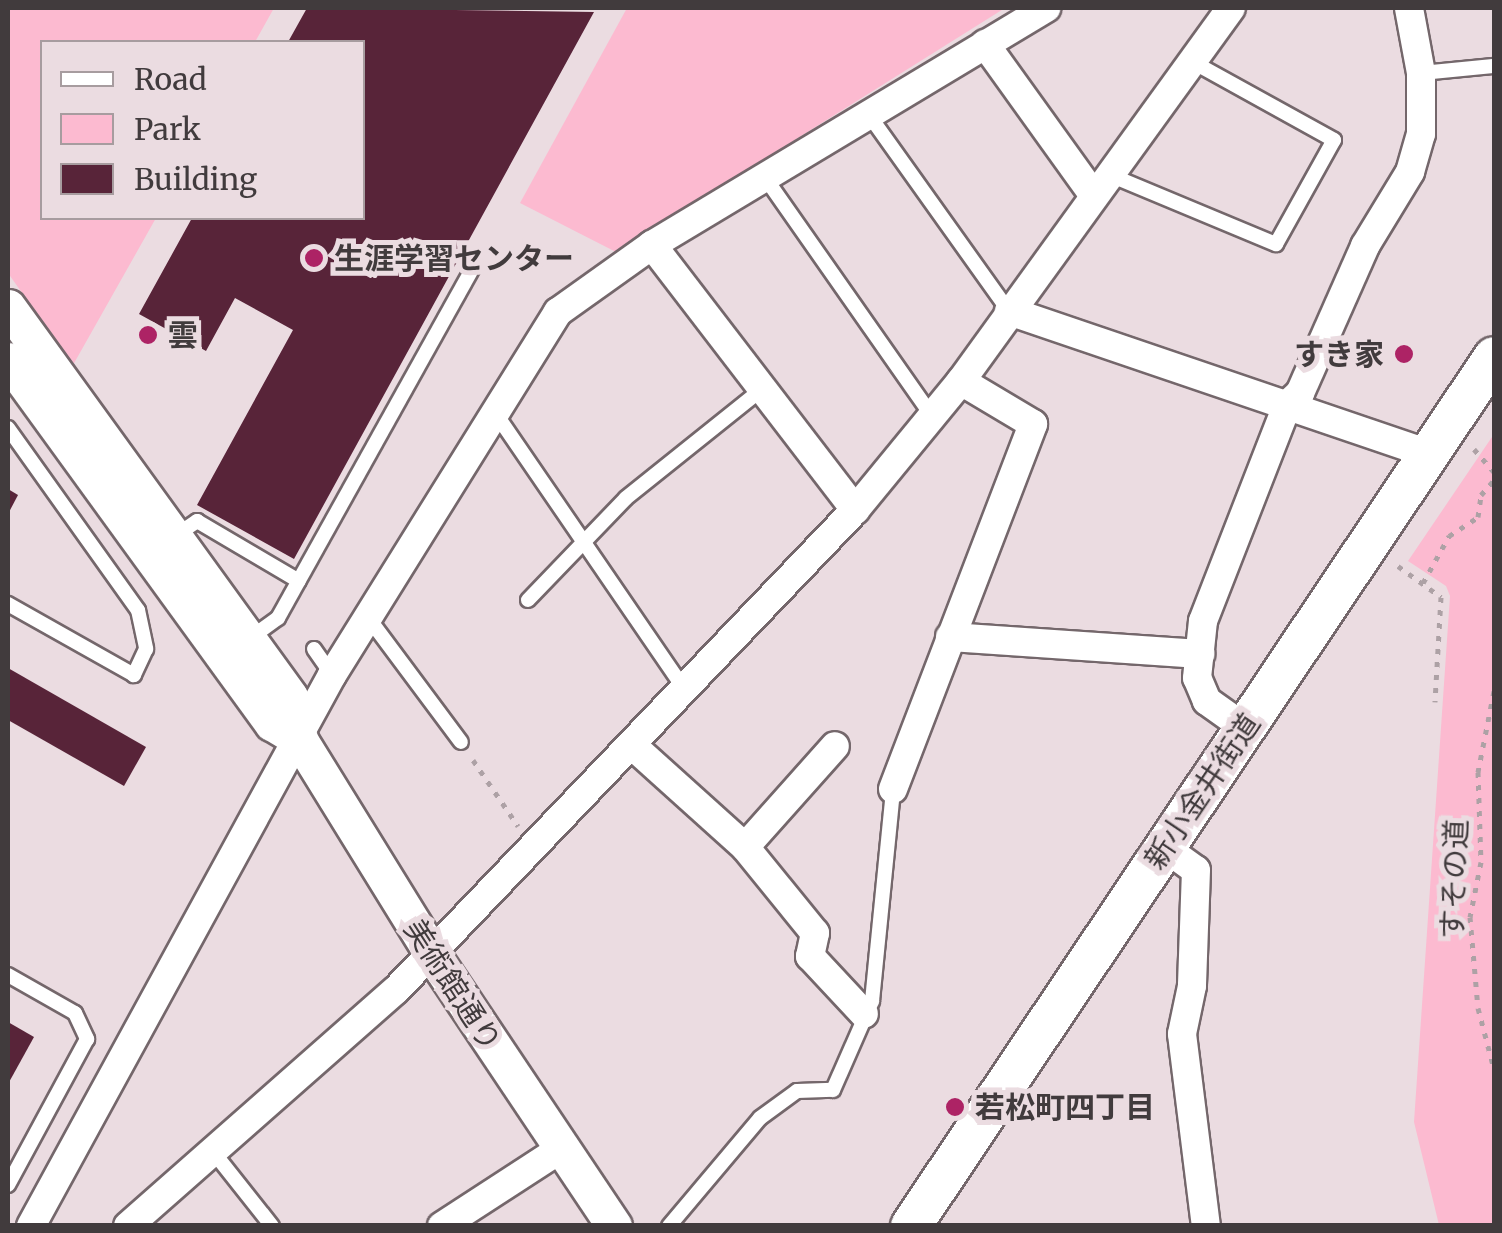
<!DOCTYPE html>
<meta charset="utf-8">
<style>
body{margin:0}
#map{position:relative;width:1502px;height:1233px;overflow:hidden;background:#ebdce1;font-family:Merriweather,"Noto Sans JP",serif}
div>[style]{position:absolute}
.green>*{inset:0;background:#fcbad0}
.building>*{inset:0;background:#582439}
.path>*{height:5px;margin-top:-2.5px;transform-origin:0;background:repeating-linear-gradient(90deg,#ada1a5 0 5px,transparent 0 13px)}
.roads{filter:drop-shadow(2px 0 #74676b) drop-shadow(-2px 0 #74676b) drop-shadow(0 2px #74676b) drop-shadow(0 -2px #74676b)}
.service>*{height:14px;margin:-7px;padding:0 7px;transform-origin:7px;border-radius:7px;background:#fff}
.minor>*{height:28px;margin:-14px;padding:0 14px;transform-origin:14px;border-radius:14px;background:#fff}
.tertiary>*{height:35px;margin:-17.5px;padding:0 17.5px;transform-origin:17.5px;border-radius:17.5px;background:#fff}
.secondary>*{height:40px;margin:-20px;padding:0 20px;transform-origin:20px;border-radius:20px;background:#fff}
.dots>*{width:28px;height:28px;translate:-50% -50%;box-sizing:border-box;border:5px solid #ebdce1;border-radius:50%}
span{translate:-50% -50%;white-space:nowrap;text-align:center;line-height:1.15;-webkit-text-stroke:10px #ebdce1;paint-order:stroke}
.poi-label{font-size:30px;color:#413b3d;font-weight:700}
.left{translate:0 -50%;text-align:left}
.right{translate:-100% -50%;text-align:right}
.street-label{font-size:30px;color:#413b3d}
.frame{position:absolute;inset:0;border:10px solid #413b3d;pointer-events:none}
.legend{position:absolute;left:40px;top:40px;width:325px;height:180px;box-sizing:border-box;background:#ebdce1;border:2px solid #a79c9f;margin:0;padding:12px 18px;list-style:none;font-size:30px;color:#413b3d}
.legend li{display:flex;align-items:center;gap:20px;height:50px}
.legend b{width:50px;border:2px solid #a79c9f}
</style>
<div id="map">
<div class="green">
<div style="clip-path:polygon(8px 8px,274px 8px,255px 42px,42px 42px,42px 218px,156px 218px,73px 365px,8px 273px)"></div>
<div style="clip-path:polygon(627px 8px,1005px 8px,616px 252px,520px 203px)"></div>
<div style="clip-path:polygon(1494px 434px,1494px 1225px,1439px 1225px,1414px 1122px,1450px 596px,1446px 586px,1408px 561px)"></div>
</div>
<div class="building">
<div style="clip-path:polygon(307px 8px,594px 12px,294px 559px,197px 505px,293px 330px,235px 298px,206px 351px,139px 314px,192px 218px,362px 218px,362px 42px,288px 42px)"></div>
<div style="clip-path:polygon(8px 489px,18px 495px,8px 514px)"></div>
<div style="clip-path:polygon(8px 668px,146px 747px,124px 786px,8px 720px)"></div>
<div style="clip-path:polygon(8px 1022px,34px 1037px,8px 1084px)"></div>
</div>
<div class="path">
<div style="left:1474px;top:449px;width:30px;rotate:49deg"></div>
<div style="left:1398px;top:566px;width:53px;rotate:35.8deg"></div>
<div style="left:1441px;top:597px;width:105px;rotate:93.3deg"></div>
<div style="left:1423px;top:583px;width:54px;rotate:-61deg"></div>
<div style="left:1449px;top:536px;width:35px;rotate:-33deg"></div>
<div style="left:1478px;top:517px;width:22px;rotate:-82deg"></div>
<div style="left:1481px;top:495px;width:20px;rotate:-49deg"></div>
<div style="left:1494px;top:691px;width:83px;rotate:101.2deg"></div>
<div style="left:1478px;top:772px;width:90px;rotate:88.1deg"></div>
<div style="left:1481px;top:862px;width:56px;rotate:101.3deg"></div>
<div style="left:1470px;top:917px;width:91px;rotate:85deg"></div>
<div style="left:1478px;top:1008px;width:63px;rotate:75.3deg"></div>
<div style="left:473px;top:760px;width:80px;rotate:55.7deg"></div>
</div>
<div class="roads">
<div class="service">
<div style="left:1421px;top:73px;width:73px;rotate:-5.5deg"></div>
<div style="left:869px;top:115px;width:241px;rotate:54.5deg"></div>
<div style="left:1110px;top:175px;width:180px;rotate:22.6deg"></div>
<div style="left:1276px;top:244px;width:119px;rotate:-60.9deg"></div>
<div style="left:1334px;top:140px;width:163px;rotate:-151.1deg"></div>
<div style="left:764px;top:176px;width:289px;rotate:55deg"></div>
<div style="left:496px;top:414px;width:335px;rotate:55.6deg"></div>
<div style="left:8px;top:428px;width:224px;rotate:54.5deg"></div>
<div style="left:138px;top:610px;width:40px;rotate:78deg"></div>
<div style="left:146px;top:649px;width:29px;rotate:115deg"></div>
<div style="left:134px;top:675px;width:145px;rotate:-150.6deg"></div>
<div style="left:175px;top:536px;width:27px;rotate:-34deg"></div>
<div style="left:197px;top:521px;width:118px;rotate:30.5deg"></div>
<div style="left:528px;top:600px;width:141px;rotate:-46.1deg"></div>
<div style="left:626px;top:498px;width:174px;rotate:-38.7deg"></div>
<div style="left:367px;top:616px;width:157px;rotate:53.3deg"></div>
<div style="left:249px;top:639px;width:36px;rotate:-36deg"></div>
<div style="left:278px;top:618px;width:402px;rotate:-60.9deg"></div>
<div style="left:314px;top:649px;width:32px;rotate:55deg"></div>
<div style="left:8px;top:975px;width:77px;rotate:29.6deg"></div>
<div style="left:75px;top:1013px;width:29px;rotate:65deg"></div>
<div style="left:87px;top:1039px;width:166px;rotate:118.4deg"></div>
<div style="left:211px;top:1149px;width:98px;rotate:51.6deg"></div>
<div style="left:669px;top:1226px;width:141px;rotate:-49.9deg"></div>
<div style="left:760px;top:1118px;width:46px;rotate:-36.1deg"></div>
<div style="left:797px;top:1091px;width:36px;rotate:-2deg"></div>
<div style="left:833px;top:1090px;width:97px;rotate:-66.3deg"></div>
<div style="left:872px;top:1001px;width:213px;rotate:-84.3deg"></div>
</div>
<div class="minor">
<div style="left:985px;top:44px;width:183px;rotate:54.3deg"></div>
<div style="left:652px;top:245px;width:334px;rotate:52.5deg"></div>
<div style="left:1009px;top:311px;width:444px;rotate:18.8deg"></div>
<div style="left:950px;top:637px;width:251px;rotate:3.9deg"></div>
<div style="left:1245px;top:728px;width:47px;rotate:-144.6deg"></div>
<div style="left:1207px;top:701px;width:25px;rotate:-113deg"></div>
<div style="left:1197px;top:678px;width:57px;rotate:-84deg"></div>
<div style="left:1203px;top:621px;width:232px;rotate:-68.7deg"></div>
<div style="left:1287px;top:405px;width:18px;rotate:-43deg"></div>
<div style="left:1300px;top:393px;width:161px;rotate:-66.1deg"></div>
<div style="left:1365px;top:246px;width:87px;rotate:-58.7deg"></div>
<div style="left:1410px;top:172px;width:40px;rotate:-74deg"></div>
<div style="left:1421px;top:134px;width:61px;rotate:-90deg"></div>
<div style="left:1421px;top:73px;width:66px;rotate:-100.5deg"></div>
<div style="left:634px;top:747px;width:149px;rotate:42deg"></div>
<div style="left:745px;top:847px;width:111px;rotate:50.9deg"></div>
<div style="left:815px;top:933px;width:24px;rotate:102deg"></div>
<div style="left:810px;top:956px;width:79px;rotate:47deg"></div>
<div style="left:893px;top:789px;width:391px;rotate:-69deg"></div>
<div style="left:1033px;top:424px;width:84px;rotate:-149.2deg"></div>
<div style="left:745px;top:847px;width:135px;rotate:-48.3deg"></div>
<div style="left:1164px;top:847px;width:39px;rotate:36deg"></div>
<div style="left:1196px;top:870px;width:116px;rotate:92deg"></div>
<div style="left:1192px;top:986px;width:49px;rotate:101.8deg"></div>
<div style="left:1182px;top:1034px;width:193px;rotate:82.9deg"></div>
<div style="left:31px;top:1226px;width:628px;rotate:-61.35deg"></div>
<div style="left:332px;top:675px;width:428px;rotate:-58.1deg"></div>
<div style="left:558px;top:312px;width:115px;rotate:-35.5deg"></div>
<div style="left:652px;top:245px;width:460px;rotate:-31deg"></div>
<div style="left:128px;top:1226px;width:357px;rotate:-41.4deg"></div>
<div style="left:396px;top:990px;width:664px;rotate:-46.28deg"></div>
<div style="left:855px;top:510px;width:167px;rotate:-50.6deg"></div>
<div style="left:961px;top:381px;width:460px;rotate:-54.1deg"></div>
<div style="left:442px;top:1226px;width:143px;rotate:-33deg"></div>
</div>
<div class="tertiary">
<div style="left:8px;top:307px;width:481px;rotate:54.1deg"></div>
<div style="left:290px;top:697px;width:44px;rotate:76.9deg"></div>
<div style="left:300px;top:740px;width:251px;rotate:58.3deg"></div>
<div style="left:432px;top:954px;width:327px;rotate:56.2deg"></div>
<div style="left:8px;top:360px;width:449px;rotate:54deg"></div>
<div style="left:272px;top:723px;width:33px;rotate:31deg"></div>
</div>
<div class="secondary">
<div style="left:911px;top:1226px;width:1046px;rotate:-56.14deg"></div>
</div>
</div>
<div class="dots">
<div style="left:314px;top:258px;background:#ad2365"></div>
<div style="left:148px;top:335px;background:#ad2365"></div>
<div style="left:1404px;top:354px;background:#ad2365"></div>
<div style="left:955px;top:1107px;background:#ad2365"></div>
</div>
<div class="poi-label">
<span class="left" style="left:334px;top:258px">生涯学習センター</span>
<span class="left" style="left:168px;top:335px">雲</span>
<span class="right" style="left:1384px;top:354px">すき家</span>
<span class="left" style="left:975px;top:1107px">若松町四丁目</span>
</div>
<div class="street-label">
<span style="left:1202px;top:791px;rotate:-56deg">新小金井街道</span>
<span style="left:1454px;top:879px;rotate:-88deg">すその道</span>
<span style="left:453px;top:985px;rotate:57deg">美術館通り</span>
</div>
<div class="frame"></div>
<ul class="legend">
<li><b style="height:12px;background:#fff"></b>Road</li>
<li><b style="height:28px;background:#fcbad0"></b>Park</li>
<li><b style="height:28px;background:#582439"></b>Building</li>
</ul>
</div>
